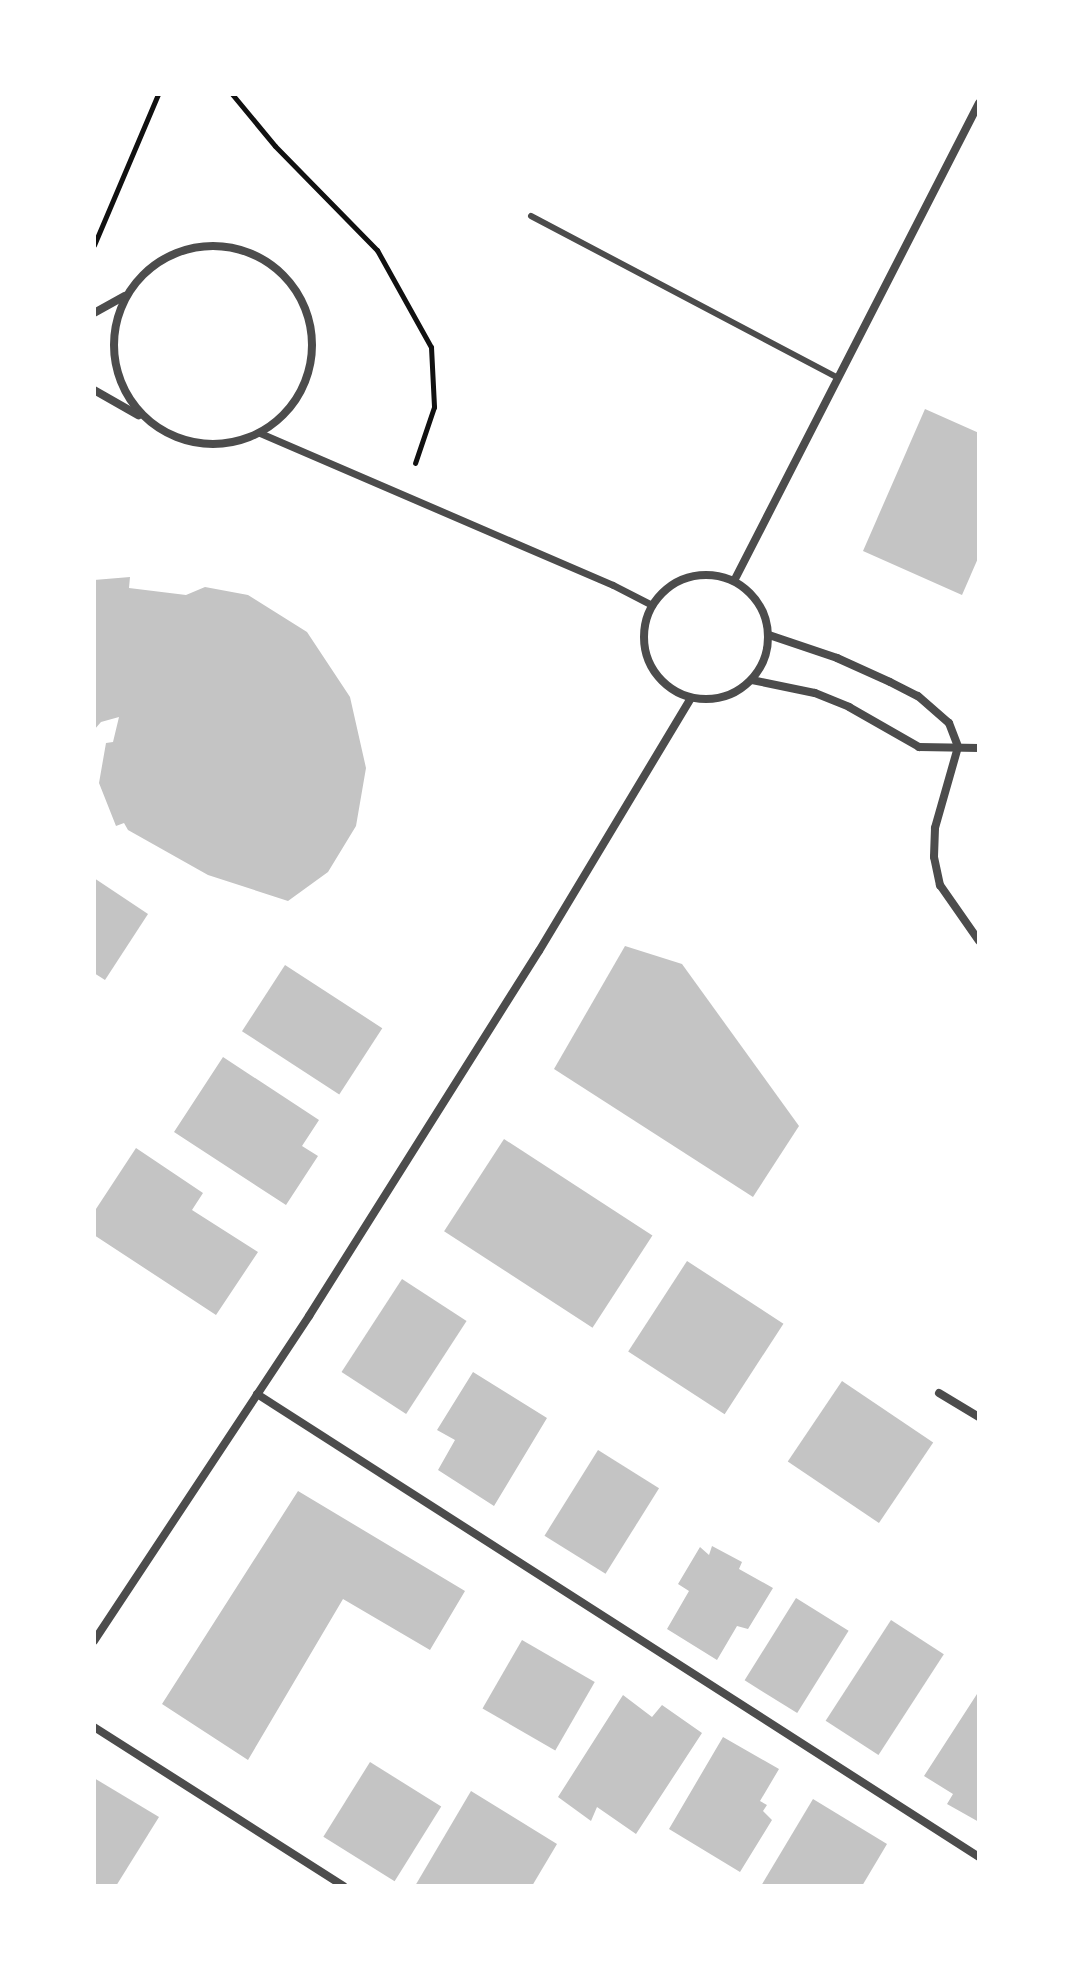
<!DOCTYPE html>
<style>
body{margin:0}
#map{position:relative;width:1073px;height:1980px;overflow:hidden;background:#fff;font-family:"Open Sans",sans-serif}
div>[style]{position:absolute}
.building>*{inset:0;background:#c4c4c4;transform-origin:0 0}
.path>*{height:5px;margin:-2.5px;padding:0 2.5px;transform-origin:2.5px;border-radius:2.5px;background:#111}
.service>*{height:6px;margin:-3px;padding:0 3px;transform-origin:3px;border-radius:3px;background:#4c4c4c}
.pedestrian>*{height:7px;margin:-3.5px;padding:0 3.5px;transform-origin:3.5px;border-radius:3.5px;background:#4c4c4c}
.minor>*{height:8px;margin:-4px;padding:0 4px;transform-origin:4px;border-radius:4px;background:#4c4c4c}
.minor>.ring{margin:-4px;padding:0;box-sizing:content-box;background:none;border:8px solid #4c4c4c;border-radius:50%}
span{translate:-50% -50%;white-space:nowrap;text-align:center;line-height:1.15;-webkit-text-stroke:6px #fff;paint-order:stroke}
.frame{position:absolute;inset:0;border:96px solid #fff;pointer-events:none}
</style>
<div id="map">
<div class="building">
<div style="clip-path:polygon(925px 409px,979px 433px,979px 556px,962px 595px,863px 551px)"></div>
<div style="clip-path:polygon(130px 577px,129px 588px,186px 595px,205px 587px,248px 595px,307px 632px,350px 697px,366px 768px,356px 826px,328px 872px,288px 901px,208px 875px,128px 830px,124px 823px,116px 826px,99px 783px,106px 743px,113px 742px,119px 717px,101px 722px,94px 730px,94px 580px)"></div>
<div style="clip-path:polygon(94px 878px,148px 914px,105px 980px,94px 973px)"></div>
<div style="clip-path:polygon(625px 946px,682px 964px,799px 1126px,753px 1197px,554px 1069px)"></div>
<div style="left:285px;top:965px;width:116px;height:79px;rotate:33deg"></div>
<div style="clip-path:polygon(223px 1057px,319px 1120px,302px 1146px,318px 1156px,286px 1205px,174px 1132px)"></div>
<div style="left:504px;top:1139px;width:177px;height:110px;rotate:33deg"></div>
<div style="clip-path:polygon(136px 1148px,203px 1193px,192px 1210px,258px 1252px,216px 1315px,94px 1235px,94px 1212px)"></div>
<div style="left:687px;top:1261px;width:115px;height:108px;rotate:33deg"></div>
<div style="left:402px;top:1279px;width:77px;height:111px;rotate:33deg"></div>
<div style="clip-path:polygon(473px 1372px,547px 1418px,494px 1506px,438px 1470px,455px 1440px,437px 1430px)"></div>
<div style="left:842px;top:1381px;width:110px;height:97px;rotate:34deg"></div>
<div style="left:598px;top:1450px;width:72px;height:101px;rotate:32deg"></div>
<div style="clip-path:polygon(298px 1491px,465px 1591px,430px 1650px,343px 1599px,248px 1760px,162px 1704px)"></div>
<div style="clip-path:polygon(712px 1546px,742px 1562px,739px 1569px,773px 1588px,748px 1629px,737px 1626px,717px 1660px,667px 1629px,689px 1591px,678px 1584px,700px 1547px,709px 1555px)"></div>
<div style="left:796px;top:1598px;width:62px;height:97px;rotate:32deg"></div>
<div style="left:891px;top:1620px;width:63px;height:120px;rotate:33deg"></div>
<div style="left:522px;top:1640px;width:84px;height:79px;rotate:30deg"></div>
<div style="clip-path:polygon(977px 1694px,979px 1695px,979px 1822px,947px 1804px,953px 1794px,924px 1776px)"></div>
<div style="clip-path:polygon(623px 1695px,652px 1717px,662px 1705px,702px 1733px,636px 1834px,597px 1807px,591px 1821px,558px 1797px)"></div>
<div style="clip-path:polygon(723px 1737px,779px 1769px,760px 1801px,767px 1805px,763px 1811px,772px 1820px,740px 1872px,669px 1829px)"></div>
<div style="left:370px;top:1762px;width:84px;height:88px;rotate:32deg"></div>
<div style="clip-path:polygon(94px 1778px,159px 1817px,116px 1886px,94px 1886px)"></div>
<div style="clip-path:polygon(471px 1791px,557px 1844px,532px 1886px,415px 1886px)"></div>
<div style="clip-path:polygon(813px 1799px,887px 1844px,862px 1886px,761px 1886px)"></div>
</div>
<div class="path">
<div style="left:232px;top:94px;width:67px;rotate:50.4deg"></div>
<div style="left:275px;top:146px;width:146px;rotate:45.6deg"></div>
<div style="left:377px;top:250px;width:111px;rotate:60.9deg"></div>
<div style="left:431px;top:347px;width:60px;rotate:87.1deg"></div>
<div style="left:434px;top:407px;width:59px;rotate:108.7deg"></div>
<div style="left:94px;top:245px;width:164px;rotate:-67deg"></div>
</div>
<div class="service">
<div style="left:531px;top:216px;width:347px;rotate:27.8deg"></div>
</div>
<div class="pedestrian">
<div style="left:260px;top:433px;width:384px;rotate:23.3deg"></div>
<div style="left:613px;top:585px;width:44px;rotate:27.1deg"></div>
</div>
<div class="minor">
<div class="ring" style="left:114px;top:246px;width:190px;height:190px"></div>
<div style="left:94px;top:313px;width:35px;rotate:-29deg"></div>
<div style="left:94px;top:390px;width:51px;rotate:29.6deg"></div>
<div class="ring" style="left:644px;top:575px;width:116px;height:116px"></div>
<div style="left:734px;top:581px;width:537px;rotate:-62.86deg"></div>
<div style="left:769px;top:635px;width:72px;rotate:18.7deg"></div>
<div style="left:837px;top:658px;width:58px;rotate:24.4deg"></div>
<div style="left:890px;top:682px;width:31px;rotate:27deg"></div>
<div style="left:918px;top:696px;width:41px;rotate:41.1deg"></div>
<div style="left:949px;top:723px;width:26px;rotate:69deg"></div>
<div style="left:958px;top:747px;width:84px;rotate:105.9deg"></div>
<div style="left:935px;top:828px;width:29px;rotate:92deg"></div>
<div style="left:934px;top:857px;width:29px;rotate:78deg"></div>
<div style="left:940px;top:885px;width:68px;rotate:55.1deg"></div>
<div style="left:752px;top:680px;width:64px;rotate:11.7deg"></div>
<div style="left:815px;top:693px;width:37px;rotate:22deg"></div>
<div style="left:849px;top:707px;width:81px;rotate:29.7deg"></div>
<div style="left:919px;top:747px;width:60px;rotate:1deg"></div>
<div style="left:939px;top:1393px;width:47px;rotate:31deg"></div>
<div style="left:257px;top:1394px;width:858px;rotate:32.67deg"></div>
<div style="left:94px;top:1641px;width:390px;rotate:-56.5deg"></div>
<div style="left:309px;top:1316px;width:431px;rotate:-57.8deg"></div>
<div style="left:539px;top:951px;width:295px;rotate:-59deg"></div>
<div style="left:94px;top:1727px;width:296px;rotate:32.5deg"></div>
</div>
<div class="frame"></div>
</div>
